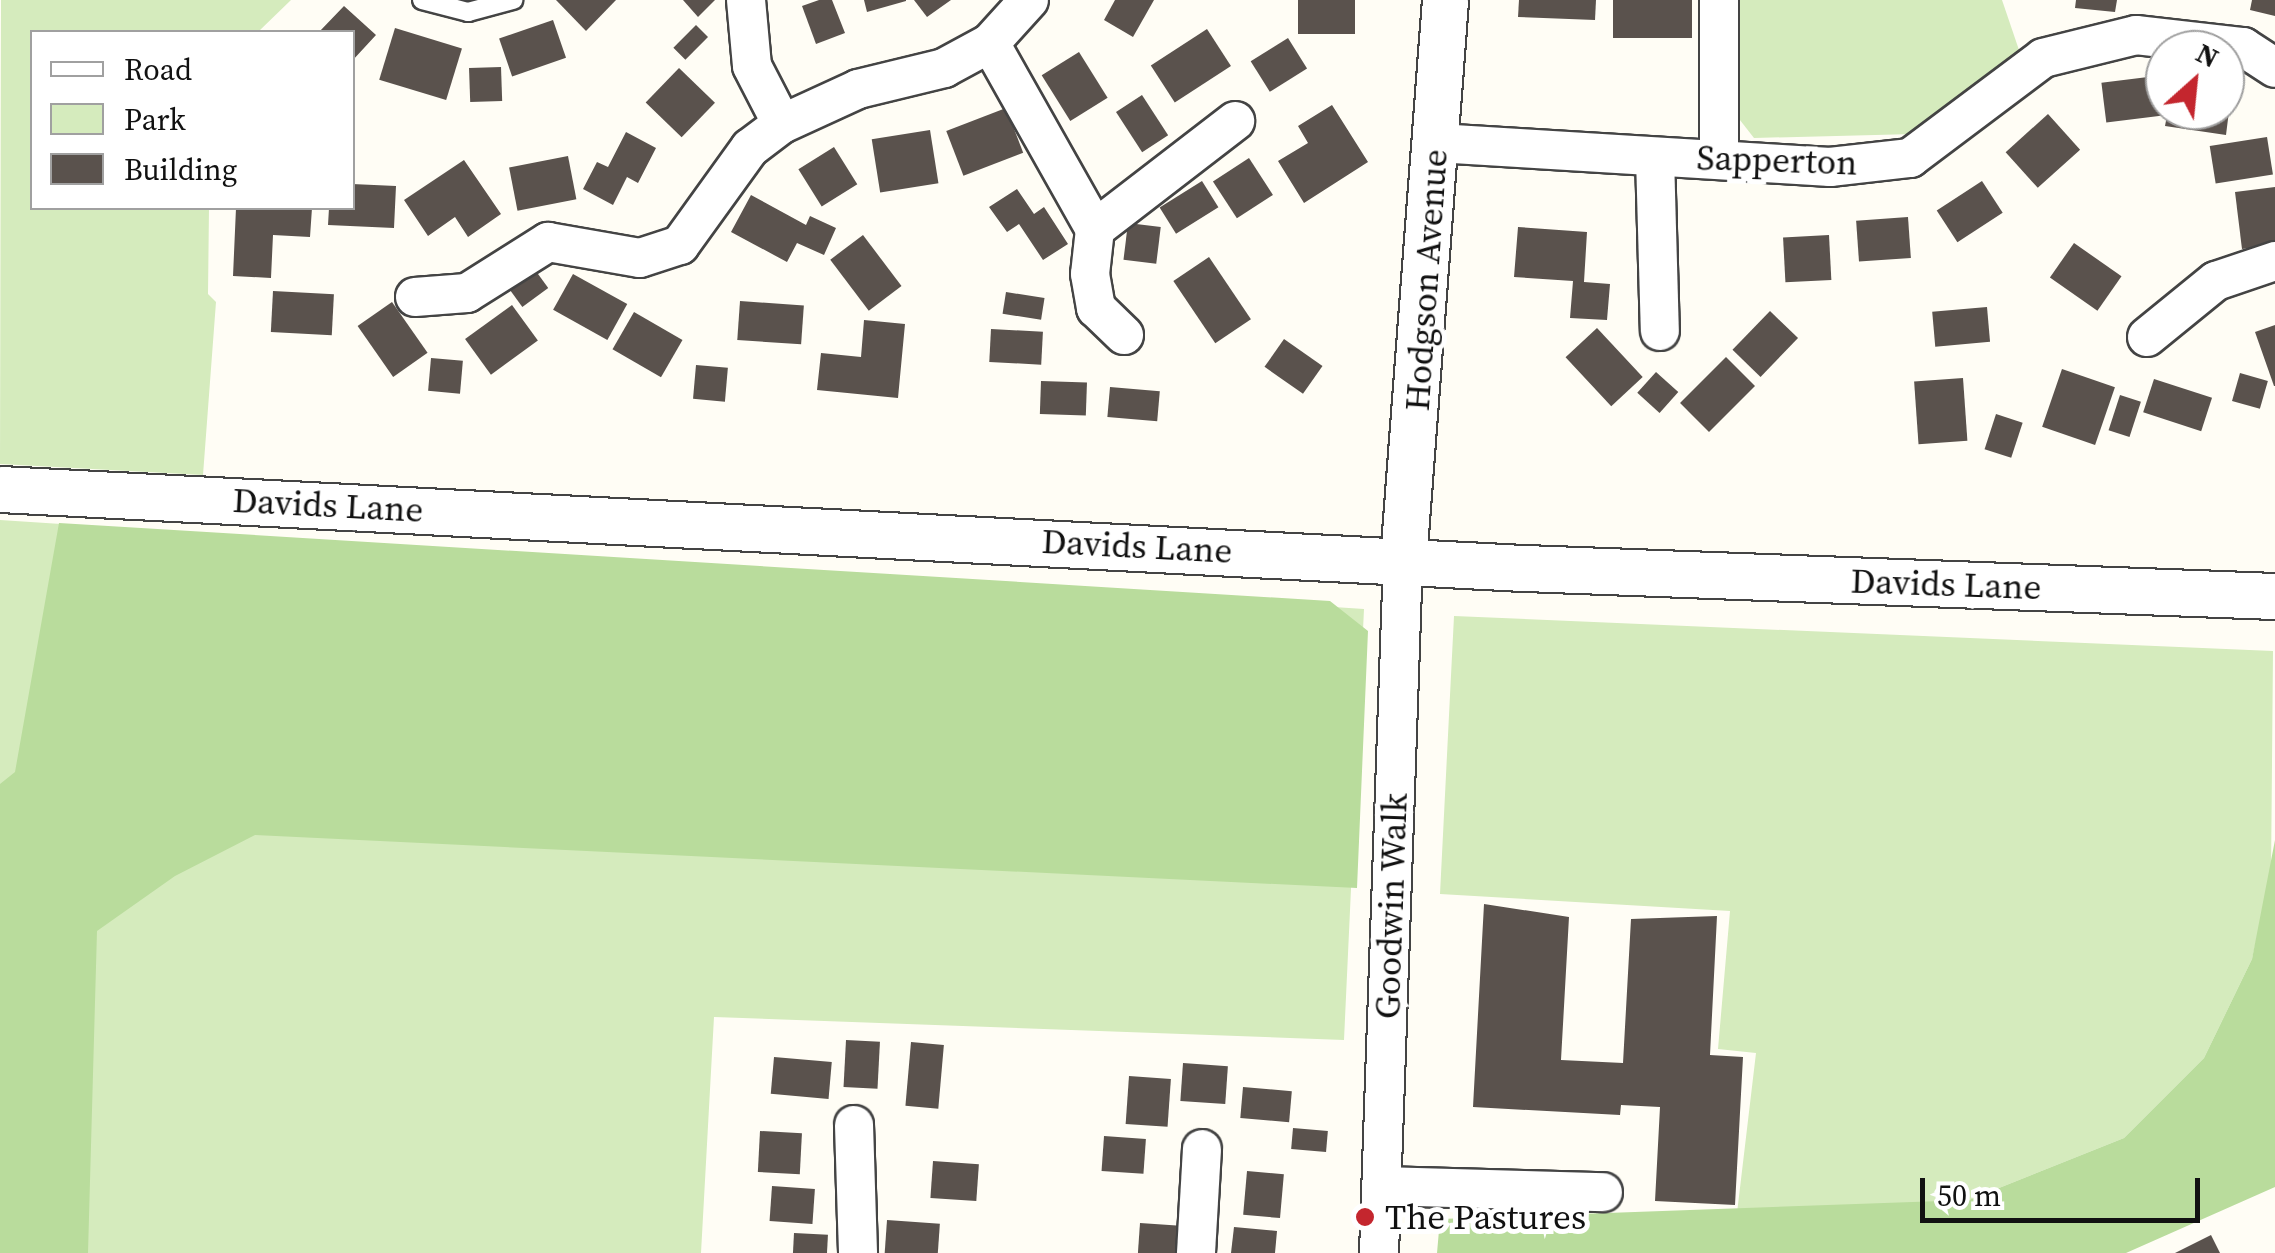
<!DOCTYPE html>
<style>
body{margin:0}
#map{position:relative;width:2275px;height:1253px;overflow:hidden;background:#fffdf5;font-family:"Source Serif 4",serif}
div>[style]{position:absolute}
.green>*{inset:0;background:#d5ebbd}
.forest>*{inset:0;background:#b9dc9c}
.building>*{inset:0;background:#5a524d;transform-origin:0 0}
.roads{filter:drop-shadow(2px 0 #444) drop-shadow(-2px 0 #444) drop-shadow(0 2px #444) drop-shadow(0 -2px #444)}
.service>*{height:18px;margin:-9px;padding:0 9px;transform-origin:9px;border-radius:9px;background:#fff}
.minor>*{height:38px;margin:-19px;padding:0 19px;transform-origin:19px;border-radius:19px;background:#fff}
.tertiary>*{height:45px;margin:-22.5px;padding:0 22.5px;transform-origin:22.5px;border-radius:22.5px;background:#fff}
.dots>*{width:28px;height:28px;translate:-50% -50%;box-sizing:border-box;border:5px solid #fff;border-radius:50%}
span{translate:-50% -50%;white-space:nowrap;text-align:center;line-height:1.15;-webkit-text-stroke:10px #fff;paint-order:stroke}
.street-label{font-size:35px;color:#111}
.poi-label{font-size:35px;color:#111}
.left{translate:0 -50%;text-align:left}
.legend{position:absolute;left:30px;top:30px;width:325px;height:180px;box-sizing:border-box;background:#fff;border:2px solid #a0a0a0;margin:0;padding:12px 18px;list-style:none;font-size:30px;color:#111}
.legend li{display:flex;align-items:center;gap:20px;height:50px}
.legend b{width:50px;border:2px solid #a0a0a0}
.north{position:absolute;left:2145px;top:30px;width:100px;height:100px;box-sizing:border-box;background:#fff;border:2px solid #a0a0a0;border-radius:50%;rotate:27deg;font-size:28px;font-weight:700;line-height:40px;text-align:center;color:#111}
.north::after{content:'';display:block;margin:auto;width:35px;height:45px;background:#c4262e;clip-path:polygon(50% 0,100% 100%,50% 72%,0 100%)}
.scale{position:absolute;left:1920px;top:1178px;width:280px;height:45px;box-sizing:border-box;border:5px solid #111;border-top:0;padding-left:12px;font-size:30px;line-height:35px;white-space:nowrap;color:#111;-webkit-text-stroke:8px #fff;paint-order:stroke}
</style>
<div id="map">
<div class="green">
<div style="clip-path:polygon(1px 0,291px 0,258px 32px,32px 32px,32px 208px,209px 208px,208px 294px,216px 302px,203px 475px,0 464px)"></div>
<div style="clip-path:polygon(1739px 0,2002px 0,2019px 50px,1914px 134px,1754px 138px,1736px 115px)"></div>
<div style="clip-path:polygon(0 520px,1364px 609px,1344px 1040px,714px 1017px,701px 1253px,0 1253px)"></div>
<div style="clip-path:polygon(1454px 616px,2273px 651px,2271px 875px,2252px 959px,2204px 1058px,2124px 1138px,1969px 1200px,1737px 1213px,1756px 1053px,1718px 1049px,1730px 911px,1440px 894px)"></div>
</div>
<div class="forest">
<div style="clip-path:polygon(59px 523px,1330px 601px,1368px 631px,1357px 888px,255px 835px,175px 876px,97px 931px,88px 1253px,0 1253px,0 784px,15px 772px)"></div>
<div style="clip-path:polygon(2275px 840px,2275px 1187px,2126px 1253px,1437px 1253px,1440px 1219px,1969px 1200px,2124px 1138px,2204px 1058px,2252px 959px)"></div>
</div>
<div class="building">
<div style="clip-path:polygon(556px 0,616px 0,586px 31px)"></div>
<div style="clip-path:polygon(683px 0,715px 0,698px 17px)"></div>
<div style="clip-path:polygon(819px 0,832px 0,845px 33px,816px 44px,802px 6px)"></div>
<div style="clip-path:polygon(864px 0,906px 0,906px 1px,867px 12px)"></div>
<div style="clip-path:polygon(914px 0,951px 0,927px 17px)"></div>
<div style="clip-path:polygon(1115px 0,1154px 0,1133px 37px,1104px 20px)"></div>
<div style="left:1298px;top:0;width:57px;height:34px"></div>
<div style="clip-path:polygon(1519px 0,1596px 0,1595px 20px,1518px 17px)"></div>
<div style="left:1613px;top:0;width:79px;height:38px"></div>
<div style="clip-path:polygon(2076px 0,2117px 0,2115px 12px,2075px 8px)"></div>
<div style="clip-path:polygon(2252px 0,2275px 0,2275px 16px,2250px 10px)"></div>
<div style="clip-path:polygon(344px 6px,376px 35px,352px 61px,352px 32px,319px 32px)"></div>
<div style="left:553px;top:20px;width:40px;height:57px;rotate:71deg"></div>
<div style="left:696px;top:25px;width:17px;height:32px;rotate:45deg"></div>
<div style="left:395px;top:28px;width:70px;height:54px;rotate:17deg"></div>
<div style="left:1207px;top:29px;width:44px;height:67px;rotate:57deg"></div>
<div style="left:1288px;top:38px;width:36px;height:44px;rotate:58deg"></div>
<div style="left:1079px;top:52px;width:54px;height:44px;rotate:58deg"></div>
<div style="left:501px;top:67px;width:34px;height:32px;rotate:88deg"></div>
<div style="left:679px;top:68px;width:50px;height:48px;rotate:44deg"></div>
<div style="left:2156px;top:76px;width:40px;height:55px;rotate:83deg"></div>
<div style="left:1142px;top:95px;width:48px;height:31px;rotate:57deg"></div>
<div style="clip-path:polygon(2225px 102px,2230px 103px,2226px 135px,2165px 126px,2168px 110px,2225px 110px)"></div>
<div style="clip-path:polygon(1332px 105px,1368px 162px,1304px 203px,1278px 161px,1308px 143px,1298px 126px)"></div>
<div style="left:1006px;top:108px;width:48px;height:64px;rotate:69deg"></div>
<div style="left:2048px;top:114px;width:48px;height:57px;rotate:48deg"></div>
<div style="left:930px;top:130px;width:54px;height:59px;rotate:81deg"></div>
<div style="clip-path:polygon(626px 132px,656px 148px,638px 183px,627px 177px,613px 205px,583px 189px,597px 162px,608px 167px)"></div>
<div style="left:2267px;top:137px;width:38px;height:58px;rotate:81deg"></div>
<div style="left:834px;top:147px;width:44px;height:42px;rotate:58deg"></div>
<div style="left:568px;top:156px;width:44px;height:60px;rotate:79deg"></div>
<div style="left:1249px;top:158px;width:44px;height:43px;rotate:57deg"></div>
<div style="clip-path:polygon(464px 160px,501px 214px,468px 237px,455px 217px,428px 236px,404px 200px)"></div>
<div style="left:1202px;top:181px;width:31px;height:50px;rotate:58deg"></div>
<div style="left:1982px;top:181px;width:38px;height:54px;rotate:57deg"></div>
<div style="clip-path:polygon(352px 184px,396px 186px,394px 228px,328px 225px,329px 208px,352px 208px)"></div>
<div style="clip-path:polygon(2275px 187px,2275px 245px,2242px 249px,2235px 192px)"></div>
<div style="clip-path:polygon(1017px 189px,1034px 214px,1044px 207px,1068px 244px,1043px 260px,1019px 224px,1007px 232px,989px 207px)"></div>
<div style="clip-path:polygon(751px 195px,806px 225px,810px 216px,836px 228px,824px 255px,797px 243px,787px 262px,731px 232px)"></div>
<div style="clip-path:polygon(236px 208px,312px 208px,310px 237px,273px 235px,271px 278px,233px 276px)"></div>
<div style="left:1908px;top:217px;width:41px;height:52px;rotate:86deg"></div>
<div style="left:1128px;top:223px;width:33px;height:37px;rotate:7deg"></div>
<div style="clip-path:polygon(1518px 227px,1587px 232px,1584px 282px,1610px 284px,1607px 320px,1570px 318px,1573px 281px,1514px 277px)"></div>
<div style="left:863px;top:235px;width:64px;height:41px;rotate:53deg"></div>
<div style="left:1829px;top:235px;width:45px;height:46px;rotate:87deg"></div>
<div style="left:2074px;top:243px;width:58px;height:42px;rotate:35deg"></div>
<div style="left:1209px;top:257px;width:75px;height:43px;rotate:56deg"></div>
<div style="left:530px;top:263px;width:31px;height:32px;rotate:54deg"></div>
<div style="left:573px;top:274px;width:62px;height:41px;rotate:29deg"></div>
<div style="left:273px;top:291px;width:61px;height:41px;rotate:3deg"></div>
<div style="left:1006px;top:292px;width:39px;height:22px;rotate:9deg"></div>
<div style="left:740px;top:301px;width:64px;height:39px;rotate:4deg"></div>
<div style="left:392px;top:302px;width:62px;height:42px;rotate:55deg"></div>
<div style="left:512px;top:305px;width:44px;height:58px;rotate:54deg"></div>
<div style="left:1987px;top:307px;width:35px;height:55px;rotate:85deg"></div>
<div style="left:1770px;top:311px;width:39px;height:54px;rotate:44deg"></div>
<div style="left:634px;top:312px;width:56px;height:43px;rotate:30deg"></div>
<div style="clip-path:polygon(864px 320px,905px 324px,898px 398px,817px 390px,821px 353px,861px 357px)"></div>
<div style="clip-path:polygon(2275px 325px,2275px 386px,2274px 386px,2255px 332px)"></div>
<div style="left:1597px;top:328px;width:67px;height:43px;rotate:47deg"></div>
<div style="left:991px;top:329px;width:52px;height:33px;rotate:3deg"></div>
<div style="left:1284px;top:339px;width:47px;height:34px;rotate:35deg"></div>
<div style="left:1726px;top:357px;width:41px;height:65px;rotate:45deg"></div>
<div style="left:431px;top:358px;width:32px;height:33px;rotate:5deg"></div>
<div style="left:696px;top:365px;width:32px;height:34px;rotate:5deg"></div>
<div style="left:2062px;top:369px;width:56px;height:61px;rotate:19deg"></div>
<div style="left:1656px;top:372px;width:30px;height:28px;rotate:42deg"></div>
<div style="left:2240px;top:373px;width:29px;height:29px;rotate:16deg"></div>
<div style="left:1963px;top:378px;width:63px;height:49px;rotate:86deg"></div>
<div style="left:2154px;top:379px;width:61px;height:35px;rotate:18deg"></div>
<div style="left:1041px;top:381px;width:46px;height:33px;rotate:2deg"></div>
<div style="left:1110px;top:387px;width:50px;height:30px;rotate:5deg"></div>
<div style="left:2120px;top:395px;width:22px;height:37px;rotate:18deg"></div>
<div style="left:1996px;top:414px;width:28px;height:37px;rotate:18deg"></div>
<div style="clip-path:polygon(1484px 904px,1569px 917px,1561px 1060px,1623px 1063px,1631px 919px,1717px 916px,1710px 1055px,1743px 1057px,1735px 1205px,1655px 1201px,1660px 1107px,1621px 1105px,1620px 1115px,1473px 1107px)"></div>
<div style="left:846px;top:1040px;width:34px;height:47px;rotate:3deg"></div>
<div style="left:911px;top:1042px;width:33px;height:64px;rotate:5deg"></div>
<div style="left:774px;top:1057px;width:58px;height:37px;rotate:5deg"></div>
<div style="left:1183px;top:1063px;width:45px;height:38px;rotate:4deg"></div>
<div style="left:1129px;top:1076px;width:42px;height:48px;rotate:4deg"></div>
<div style="left:1243px;top:1087px;width:49px;height:31px;rotate:5deg"></div>
<div style="left:1293px;top:1128px;width:35px;height:21px;rotate:5deg"></div>
<div style="left:760px;top:1131px;width:42px;height:41px;rotate:3deg"></div>
<div style="left:1104px;top:1136px;width:42px;height:35px;rotate:4deg"></div>
<div style="left:933px;top:1161px;width:46px;height:37px;rotate:4deg"></div>
<div style="left:1247px;top:1171px;width:37px;height:44px;rotate:5deg"></div>
<div style="left:772px;top:1186px;width:43px;height:35px;rotate:4deg"></div>
<div style="left:887px;top:1220px;width:53px;height:33px;rotate:4deg"></div>
<div style="left:1140px;top:1223px;width:44px;height:30px;rotate:4deg"></div>
<div style="clip-path:polygon(1234px 1227px,1277px 1231px,1275px 1253px,1231px 1253px)"></div>
<div style="left:794px;top:1233px;width:34px;height:20px;rotate:3deg"></div>
<div style="clip-path:polygon(2211px 1235px,2220px 1253px,2175px 1253px)"></div>
</div>
<div class="roads">
<div class="service">
<div style="left:422px;top:0;width:48px;rotate:14.6deg"></div>
<div style="left:468px;top:12px;width:47px;rotate:-14.9deg"></div>
</div>
<div class="minor">
<div style="left:746px;top:0;width:66px;rotate:84.8deg"></div>
<div style="left:752px;top:66px;width:65px;rotate:62.7deg"></div>
<div style="left:990px;top:43px;width:214px;rotate:60.6deg"></div>
<div style="left:1095px;top:229px;width:45px;rotate:96.3deg"></div>
<div style="left:1090px;top:274px;width:35px;rotate:80deg"></div>
<div style="left:1096px;top:308px;width:39px;rotate:44deg"></div>
<div style="left:1437px;top:143px;width:394px;rotate:3.5deg"></div>
<div style="left:1830px;top:167px;width:81px;rotate:-6.4deg"></div>
<div style="left:1910px;top:158px;width:166px;rotate:-36.9deg"></div>
<div style="left:2043px;top:58px;width:96px;rotate:-13.9deg"></div>
<div style="left:2136px;top:35px;width:108px;rotate:6.4deg"></div>
<div style="left:2243px;top:47px;width:38px;rotate:33deg"></div>
<div style="left:1655px;top:157px;width:174px;rotate:88.4deg"></div>
<div style="left:1719px;top:158px;width:158px;rotate:-90deg"></div>
<div style="left:1095px;top:229px;width:177px;rotate:-37.6deg"></div>
<div style="left:415px;top:297px;width:52px;rotate:-4.4deg"></div>
<div style="left:467px;top:293px;width:96px;rotate:-32.2deg"></div>
<div style="left:548px;top:242px;width:93px;rotate:9.9deg"></div>
<div style="left:640px;top:258px;width:42px;rotate:-18deg"></div>
<div style="left:680px;top:245px;width:120px;rotate:-54.2deg"></div>
<div style="left:750px;top:148px;width:40px;rotate:-37deg"></div>
<div style="left:782px;top:124px;width:84px;rotate:-24.7deg"></div>
<div style="left:858px;top:89px;width:89px;rotate:-13.7deg"></div>
<div style="left:944px;top:68px;width:52px;rotate:-28.5deg"></div>
<div style="left:990px;top:43px;width:58px;rotate:-47.8deg"></div>
<div style="left:2147px;top:337px;width:89px;rotate:-39.1deg"></div>
<div style="left:2216px;top:281px;width:62px;rotate:-18.7deg"></div>
<div style="left:854px;top:1125px;width:128px;rotate:88.2deg"></div>
<div style="left:1382px;top:1186px;width:221px;rotate:1.6deg"></div>
<div style="left:1196px;top:1253px;width:104px;rotate:-86.7deg"></div>
<div style="left:1379px;top:1253px;width:693px;rotate:-88.02deg"></div>
</div>
<div class="tertiary">
<div style="left:0;top:489px;width:1527px;rotate:2.97deg"></div>
<div style="left:1525px;top:568px;width:751px;rotate:2.14deg"></div>
<div style="left:1403px;top:560px;width:562px;rotate:-85.71deg"></div>
</div>
</div>
<div class="dots">
<div style="left:1365px;top:1217px;background:#c4262e"></div>
</div>
<div class="street-label">
<span style="left:1777px;top:160px;rotate:2deg">Sapperton</span>
<span style="left:1426px;top:280px;rotate:-86deg">Hodgson Avenue</span>
<span style="left:328px;top:505px;rotate:3deg">Davids Lane</span>
<span style="left:1137px;top:546px;rotate:3deg">Davids Lane</span>
<span style="left:1946px;top:584px;rotate:2deg">Davids Lane</span>
<span style="left:1391px;top:906px;rotate:-88deg">Goodwin Walk</span>
</div>
<div class="poi-label">
<span class="left" style="left:1385px;top:1217px">The Pastures</span>
</div>
<ul class="legend">
<li><b style="height:12px;background:#fff"></b>Road</li>
<li><b style="height:28px;background:#d5ebbd"></b>Park</li>
<li><b style="height:28px;background:#5a524d"></b>Building</li>
</ul>
<div class="north">N</div>
<div class="scale">50 m</div>
</div>
